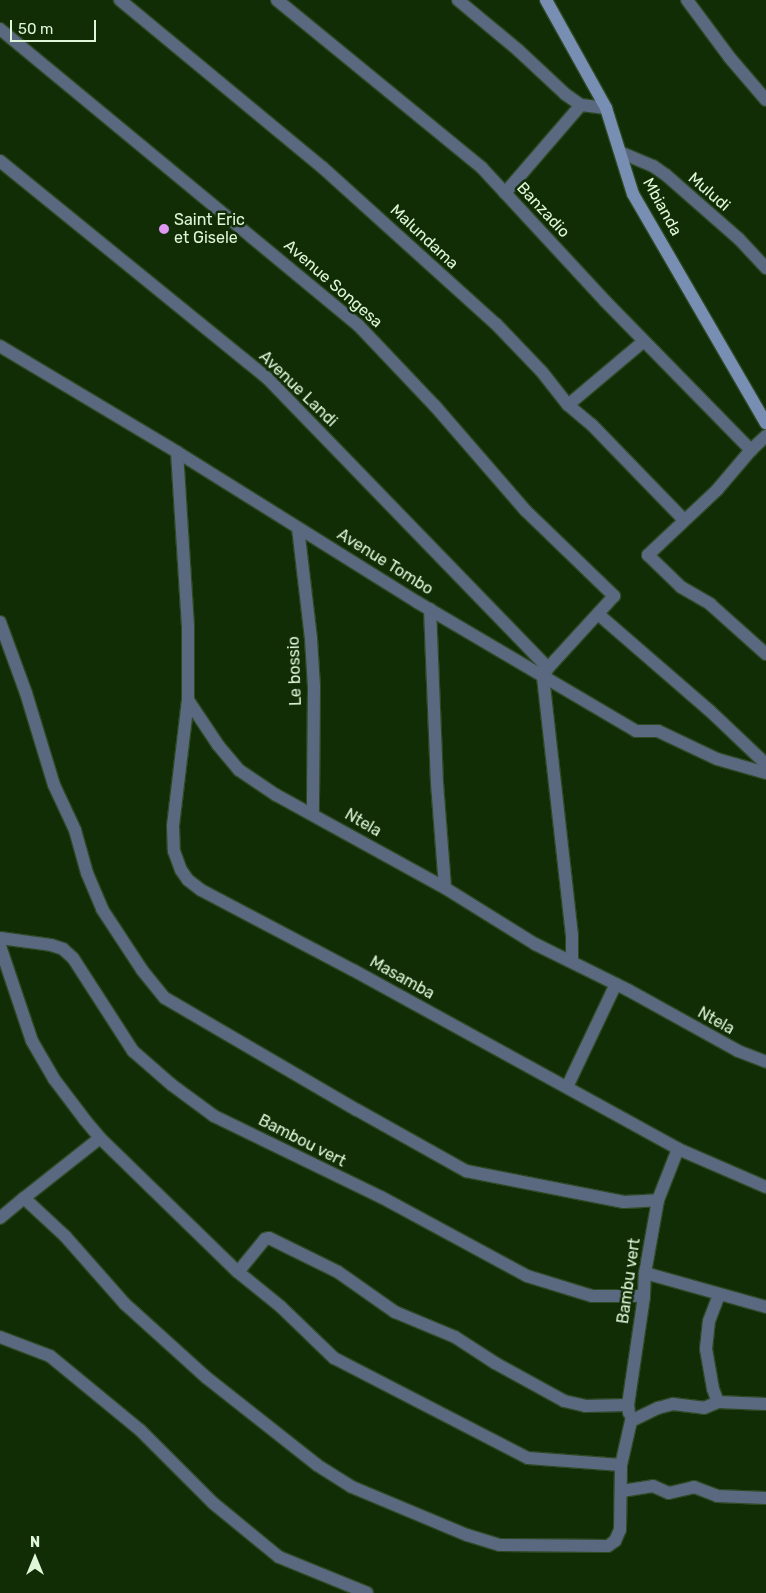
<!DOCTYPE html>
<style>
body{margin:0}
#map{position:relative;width:766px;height:1593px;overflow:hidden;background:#112d06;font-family:Rubik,sans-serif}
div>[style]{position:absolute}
.roads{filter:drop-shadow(1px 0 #2e4924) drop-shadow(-1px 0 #2e4924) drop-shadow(0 1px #2e4924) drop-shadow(0 -1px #2e4924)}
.street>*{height:12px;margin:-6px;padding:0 6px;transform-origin:6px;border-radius:6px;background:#5a6980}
.secondary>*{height:12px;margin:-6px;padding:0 6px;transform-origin:6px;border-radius:6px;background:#788fb3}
.dots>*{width:14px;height:14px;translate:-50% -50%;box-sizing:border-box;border:2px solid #112d06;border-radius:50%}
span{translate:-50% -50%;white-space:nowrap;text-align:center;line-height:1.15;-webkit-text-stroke:5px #112d06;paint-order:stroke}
.street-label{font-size:16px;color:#e0f6d9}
.poi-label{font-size:16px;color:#e0f6d9}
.left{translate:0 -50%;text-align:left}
.north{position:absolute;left:10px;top:1533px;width:50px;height:50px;-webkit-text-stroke:4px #112d06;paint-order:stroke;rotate:0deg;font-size:14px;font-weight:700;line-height:20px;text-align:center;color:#e0f6d9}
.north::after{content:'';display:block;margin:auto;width:18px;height:22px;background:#e0f6d9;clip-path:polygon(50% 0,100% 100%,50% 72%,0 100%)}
.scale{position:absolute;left:10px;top:20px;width:86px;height:22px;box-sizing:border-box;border:2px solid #e0f6d9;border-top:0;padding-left:6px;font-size:15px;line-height:18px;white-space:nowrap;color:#e0f6d9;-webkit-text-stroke:4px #112d06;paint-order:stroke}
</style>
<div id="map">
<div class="roads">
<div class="street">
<div style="left:120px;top:0;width:262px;rotate:39.6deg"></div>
<div style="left:322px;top:167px;width:234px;rotate:42.1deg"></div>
<div style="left:496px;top:324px;width:66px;rotate:46.2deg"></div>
<div style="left:542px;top:372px;width:42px;rotate:51.8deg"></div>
<div style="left:568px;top:405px;width:31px;rotate:40deg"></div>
<div style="left:592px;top:425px;width:132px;rotate:45.9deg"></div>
<div style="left:277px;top:0;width:265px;rotate:39.3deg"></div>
<div style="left:482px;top:168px;width:181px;rotate:47.2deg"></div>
<div style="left:605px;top:301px;width:209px;rotate:45.6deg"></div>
<div style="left:751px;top:450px;width:21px;rotate:-43deg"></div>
<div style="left:458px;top:0;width:78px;rotate:39.8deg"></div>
<div style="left:518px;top:50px;width:64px;rotate:43.1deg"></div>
<div style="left:565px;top:94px;width:19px;rotate:35deg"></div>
<div style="left:581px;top:105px;width:25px;rotate:7deg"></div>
<div style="left:687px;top:0;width:72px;rotate:53.4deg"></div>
<div style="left:730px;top:58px;width:55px;rotate:49.4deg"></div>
<div style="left:0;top:29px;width:465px;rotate:39.6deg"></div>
<div style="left:358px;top:325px;width:112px;rotate:46.5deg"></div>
<div style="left:435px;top:406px;width:138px;rotate:49.1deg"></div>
<div style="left:525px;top:510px;width:124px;rotate:44deg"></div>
<div style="left:614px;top:596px;width:98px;rotate:132.5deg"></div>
<div style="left:548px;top:668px;width:10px;rotate:119deg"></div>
<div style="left:543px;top:677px;width:260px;rotate:83.6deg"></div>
<div style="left:572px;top:935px;width:27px;rotate:90deg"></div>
<div style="left:622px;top:153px;width:34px;rotate:23deg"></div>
<div style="left:653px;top:166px;width:16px;rotate:35deg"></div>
<div style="left:666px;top:175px;width:97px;rotate:41.2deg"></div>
<div style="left:739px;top:239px;width:40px;rotate:47deg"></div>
<div style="left:0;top:161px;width:345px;rotate:39.1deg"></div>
<div style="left:268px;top:379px;width:402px;rotate:45.9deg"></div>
<div style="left:505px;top:193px;width:116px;rotate:-49.2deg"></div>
<div style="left:0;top:346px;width:206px;rotate:30.9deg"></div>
<div style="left:177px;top:452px;width:283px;rotate:32deg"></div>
<div style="left:417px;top:602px;width:254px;rotate:30.5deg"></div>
<div style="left:636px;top:731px;width:22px"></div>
<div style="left:658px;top:731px;width:65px;rotate:25.4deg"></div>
<div style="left:717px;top:759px;width:51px;rotate:15.9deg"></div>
<div style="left:568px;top:405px;width:99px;rotate:-40.1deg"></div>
<div style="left:751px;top:450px;width:52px;rotate:130.4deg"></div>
<div style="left:717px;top:490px;width:95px;rotate:136.7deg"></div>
<div style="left:648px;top:555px;width:46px;rotate:44.1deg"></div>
<div style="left:681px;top:587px;width:34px;rotate:30deg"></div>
<div style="left:710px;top:604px;width:75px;rotate:41.8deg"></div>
<div style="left:177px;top:452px;width:174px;rotate:86.4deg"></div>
<div style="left:188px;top:626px;width:74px;rotate:90deg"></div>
<div style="left:188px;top:700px;width:54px;rotate:56.3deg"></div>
<div style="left:218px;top:745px;width:33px;rotate:50deg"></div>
<div style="left:239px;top:770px;width:45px;rotate:34deg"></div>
<div style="left:276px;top:795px;width:193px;rotate:28.8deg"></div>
<div style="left:445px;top:888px;width:106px;rotate:31.9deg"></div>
<div style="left:535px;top:944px;width:104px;rotate:26.3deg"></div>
<div style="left:628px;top:990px;width:126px;rotate:29deg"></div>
<div style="left:738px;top:1051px;width:30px;rotate:21deg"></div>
<div style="left:298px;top:528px;width:112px;rotate:83.3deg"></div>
<div style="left:311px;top:639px;width:48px;rotate:86.4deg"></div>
<div style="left:314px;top:687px;width:127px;rotate:90.5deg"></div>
<div style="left:430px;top:609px;width:174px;rotate:87.7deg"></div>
<div style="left:437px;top:783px;width:105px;rotate:85.6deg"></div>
<div style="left:598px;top:614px;width:147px;rotate:40.9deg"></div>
<div style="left:709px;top:710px;width:79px;rotate:43.5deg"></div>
<div style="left:0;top:622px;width:76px;rotate:69.9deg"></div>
<div style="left:26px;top:693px;width:96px;rotate:73.1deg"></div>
<div style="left:54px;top:785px;width:50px;rotate:65deg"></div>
<div style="left:75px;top:830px;width:45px;rotate:74.4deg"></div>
<div style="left:87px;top:873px;width:39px;rotate:67deg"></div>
<div style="left:102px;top:909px;width:73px;rotate:56.7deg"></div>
<div style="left:142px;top:970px;width:36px;rotate:51deg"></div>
<div style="left:165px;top:998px;width:222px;rotate:30.3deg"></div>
<div style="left:357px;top:1110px;width:125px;rotate:29.2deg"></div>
<div style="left:466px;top:1171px;width:161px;rotate:11.1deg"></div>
<div style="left:624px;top:1202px;width:34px;rotate:-3deg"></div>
<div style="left:188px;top:700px;width:127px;rotate:96.8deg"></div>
<div style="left:173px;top:826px;width:25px;rotate:88deg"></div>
<div style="left:174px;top:851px;width:20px;rotate:70deg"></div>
<div style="left:181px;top:870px;width:12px;rotate:55deg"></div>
<div style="left:188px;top:880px;width:16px;rotate:38deg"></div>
<div style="left:201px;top:890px;width:172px;rotate:27.8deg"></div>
<div style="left:353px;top:970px;width:371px;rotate:28.8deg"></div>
<div style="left:678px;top:1149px;width:96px;rotate:23.4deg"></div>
<div style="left:0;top:938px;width:51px;rotate:7.8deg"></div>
<div style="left:51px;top:945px;width:13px;rotate:18deg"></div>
<div style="left:63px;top:949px;width:13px;rotate:42deg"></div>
<div style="left:73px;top:958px;width:111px;rotate:57.2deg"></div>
<div style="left:133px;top:1051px;width:52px;rotate:41.1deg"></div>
<div style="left:172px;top:1085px;width:52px;rotate:36.4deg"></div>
<div style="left:214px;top:1116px;width:186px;rotate:25.9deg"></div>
<div style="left:381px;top:1197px;width:166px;rotate:28.4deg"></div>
<div style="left:527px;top:1276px;width:68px;rotate:17.1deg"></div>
<div style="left:592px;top:1296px;width:52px"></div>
<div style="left:0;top:946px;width:100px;rotate:71.4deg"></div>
<div style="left:32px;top:1041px;width:44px;rotate:59.9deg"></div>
<div style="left:54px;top:1079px;width:51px;rotate:52.9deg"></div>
<div style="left:85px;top:1120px;width:23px;rotate:50deg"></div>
<div style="left:100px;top:1138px;width:192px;rotate:44.2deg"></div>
<div style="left:238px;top:1272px;width:55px;rotate:39.1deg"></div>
<div style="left:281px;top:1307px;width:74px;rotate:43.9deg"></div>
<div style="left:334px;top:1358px;width:218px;rotate:27.3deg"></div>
<div style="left:528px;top:1458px;width:93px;rotate:4.3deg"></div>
<div style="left:567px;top:1087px;width:114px;rotate:-64.6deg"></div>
<div style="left:100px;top:1138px;width:97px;rotate:141.7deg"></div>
<div style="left:24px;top:1198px;width:56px;rotate:42.8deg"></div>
<div style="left:65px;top:1236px;width:91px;rotate:48.6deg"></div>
<div style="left:125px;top:1304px;width:110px;rotate:42.1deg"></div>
<div style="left:207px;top:1378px;width:140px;rotate:38.3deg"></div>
<div style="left:317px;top:1465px;width:41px;rotate:32.2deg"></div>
<div style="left:352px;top:1487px;width:125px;rotate:22.7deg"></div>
<div style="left:467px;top:1535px;width:34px;rotate:17deg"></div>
<div style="left:500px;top:1545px;width:108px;rotate:0.5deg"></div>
<div style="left:608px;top:1546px;width:9px;rotate:-36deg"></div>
<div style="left:615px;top:1541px;width:12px;rotate:-66deg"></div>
<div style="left:620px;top:1530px;width:65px;rotate:-89.1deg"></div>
<div style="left:621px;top:1465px;width:45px;rotate:-77.2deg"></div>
<div style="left:631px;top:1421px;width:30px;rotate:-26deg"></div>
<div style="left:658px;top:1408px;width:16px;rotate:-15deg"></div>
<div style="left:673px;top:1404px;width:31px;rotate:7deg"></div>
<div style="left:704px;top:1408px;width:15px;rotate:-23deg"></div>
<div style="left:718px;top:1402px;width:48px;rotate:2.4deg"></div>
<div style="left:0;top:1218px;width:31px;rotate:-40deg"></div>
<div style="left:238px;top:1272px;width:43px;rotate:-50.7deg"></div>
<div style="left:265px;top:1239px;width:4px;rotate:-14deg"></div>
<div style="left:269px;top:1238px;width:77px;rotate:26.2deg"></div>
<div style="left:338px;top:1272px;width:70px;rotate:35.1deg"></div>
<div style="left:395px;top:1312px;width:65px;rotate:22.6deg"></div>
<div style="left:455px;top:1337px;width:48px;rotate:33deg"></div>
<div style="left:495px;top:1363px;width:79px;rotate:28.8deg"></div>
<div style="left:564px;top:1401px;width:22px;rotate:13deg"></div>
<div style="left:585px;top:1406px;width:43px;rotate:-1.3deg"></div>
<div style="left:645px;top:1273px;width:126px;rotate:15.7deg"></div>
<div style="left:0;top:1337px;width:53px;rotate:20.8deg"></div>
<div style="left:50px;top:1356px;width:117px;rotate:39.4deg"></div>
<div style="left:140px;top:1430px;width:103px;rotate:45deg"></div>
<div style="left:213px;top:1503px;width:85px;rotate:39.3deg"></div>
<div style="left:279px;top:1557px;width:95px;rotate:22.2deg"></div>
<div style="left:718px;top:1402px;width:14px;rotate:-111deg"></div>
<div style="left:713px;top:1389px;width:41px;rotate:-99.9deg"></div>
<div style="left:706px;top:1349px;width:28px;rotate:-84deg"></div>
<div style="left:709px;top:1321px;width:28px;rotate:-69deg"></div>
<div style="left:629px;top:1413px;width:8px;rotate:-97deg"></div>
<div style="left:628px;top:1405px;width:110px;rotate:-81.6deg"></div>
<div style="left:644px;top:1296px;width:23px;rotate:-88deg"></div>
<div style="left:645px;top:1273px;width:74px;rotate:-79.9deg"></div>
<div style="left:658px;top:1200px;width:55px;rotate:-68.6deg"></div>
<div style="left:622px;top:1491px;width:31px;rotate:-9deg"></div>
<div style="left:653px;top:1486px;width:17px;rotate:24deg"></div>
<div style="left:669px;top:1493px;width:26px;rotate:-13deg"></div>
<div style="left:694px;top:1487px;width:25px;rotate:21deg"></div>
<div style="left:717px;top:1496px;width:49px;rotate:2.3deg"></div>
</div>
<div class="secondary">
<div style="left:546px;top:0;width:124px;rotate:60.9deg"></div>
<div style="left:606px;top:108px;width:90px;rotate:72.6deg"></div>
<div style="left:633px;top:194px;width:265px;rotate:59.9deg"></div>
</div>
</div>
<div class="dots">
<div style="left:164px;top:229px;background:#de98f2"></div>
</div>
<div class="street-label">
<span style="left:709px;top:192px;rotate:41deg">Muludi</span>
<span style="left:662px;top:207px;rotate:61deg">Mbianda</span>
<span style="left:543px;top:210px;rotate:47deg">Banzadio</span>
<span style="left:424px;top:237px;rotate:43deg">Malundama</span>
<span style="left:333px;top:284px;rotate:41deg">Avenue Songesa</span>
<span style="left:298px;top:389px;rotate:44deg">Avenue Landi</span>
<span style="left:385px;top:562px;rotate:32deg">Avenue Tombo</span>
<span style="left:295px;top:671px;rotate:-92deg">Le bossio</span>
<span style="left:363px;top:823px;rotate:30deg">Ntela</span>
<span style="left:402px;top:978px;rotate:29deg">Masamba</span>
<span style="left:716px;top:1021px;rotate:29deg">Ntela</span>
<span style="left:302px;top:1141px;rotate:27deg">Bambou vert</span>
<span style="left:629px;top:1281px;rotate:-82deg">Bambu vert</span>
</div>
<div class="poi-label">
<span class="left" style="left:174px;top:229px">Saint Eric<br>et Gisele</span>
</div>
<div class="north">N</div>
<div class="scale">50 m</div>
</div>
